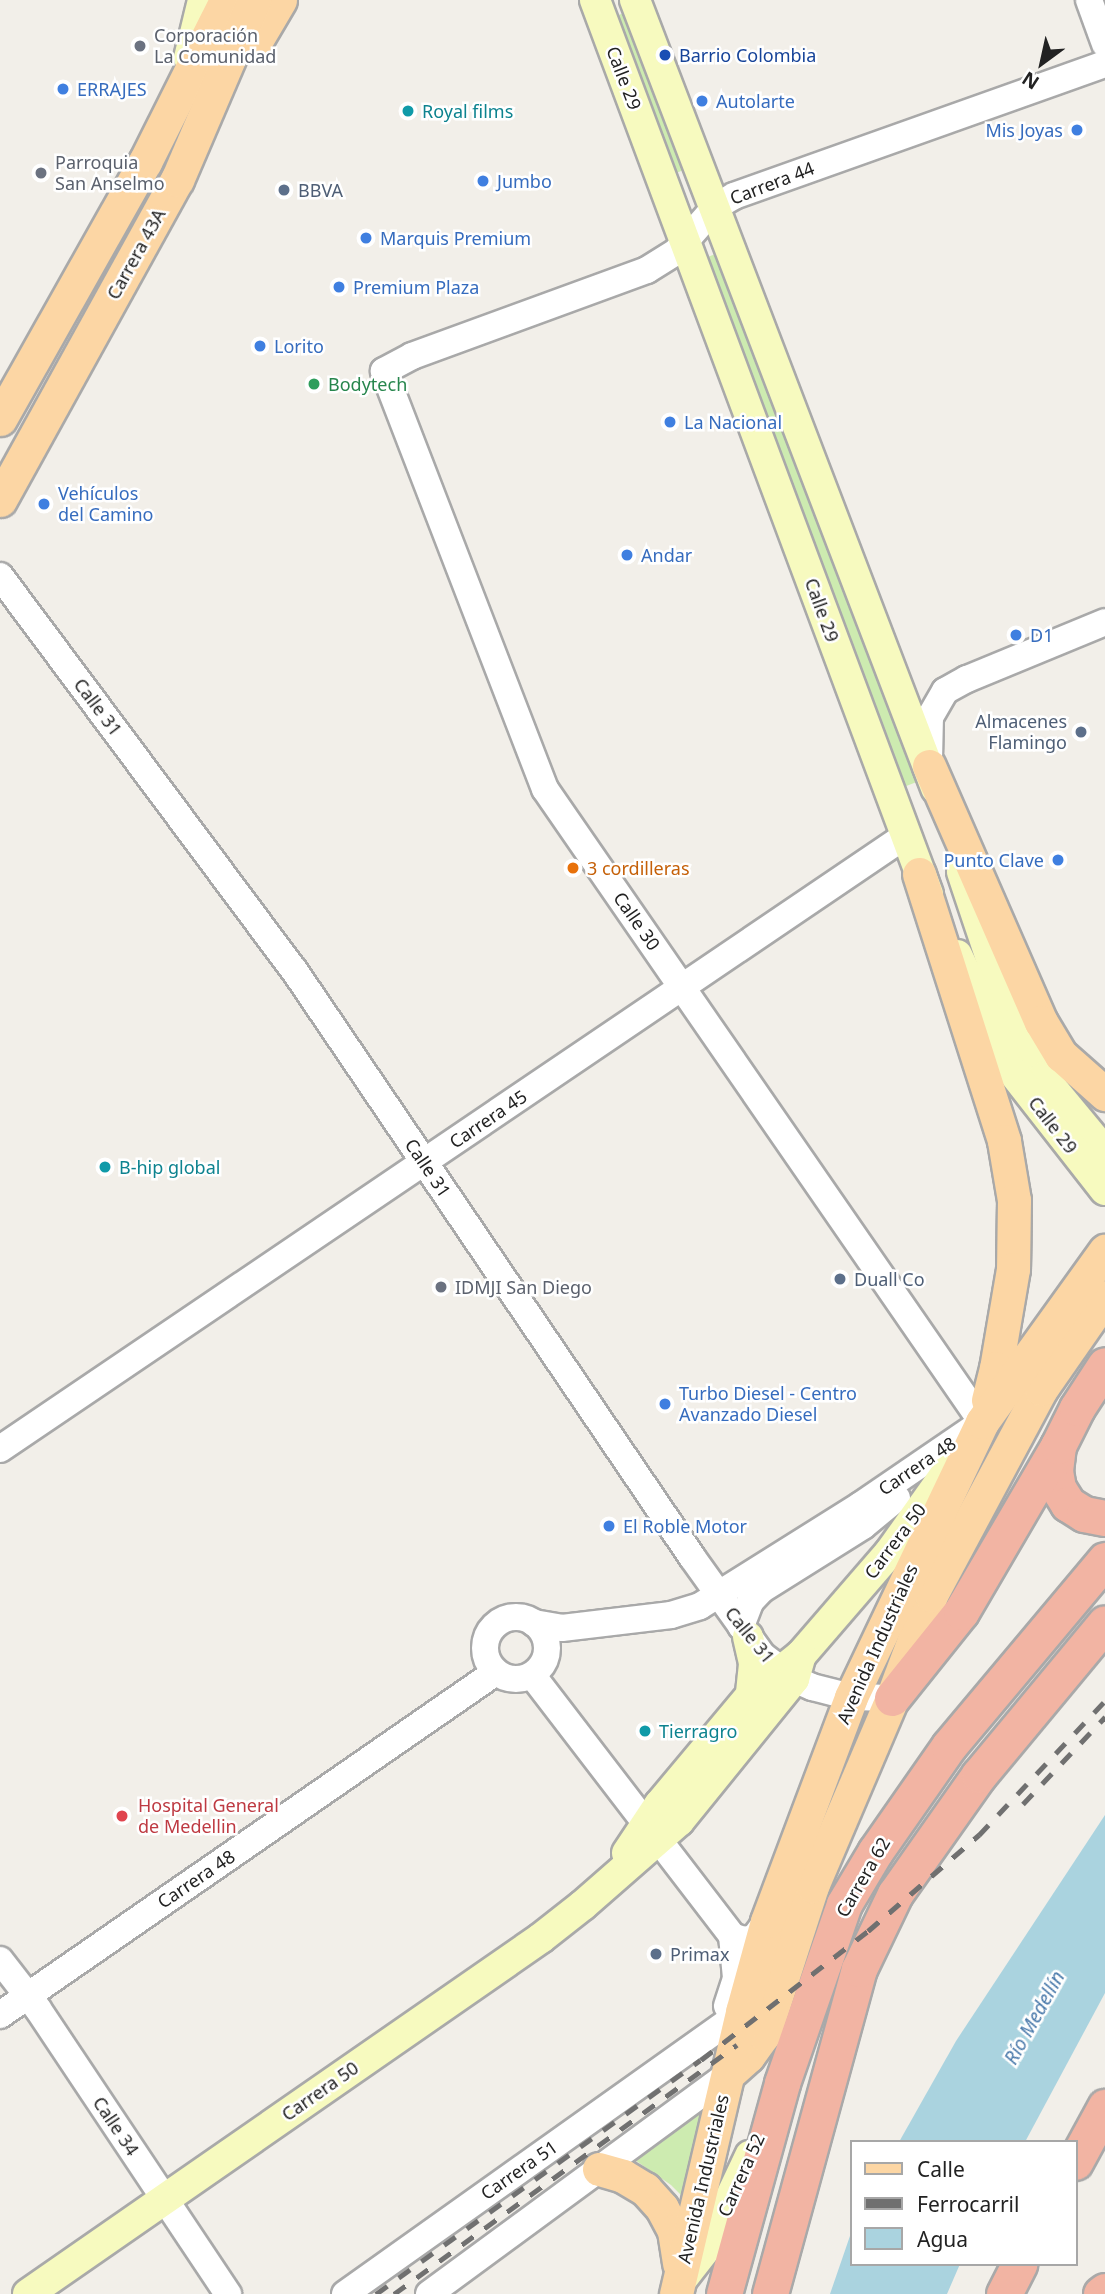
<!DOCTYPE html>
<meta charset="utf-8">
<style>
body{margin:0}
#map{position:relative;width:1105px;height:2294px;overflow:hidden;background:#f2efe9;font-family:"Noto Sans",sans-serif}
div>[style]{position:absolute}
.grass>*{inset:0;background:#cdebb0;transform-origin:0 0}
.water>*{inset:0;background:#aad3df}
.roads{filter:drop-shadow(2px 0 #a9a9a9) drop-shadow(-2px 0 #a9a9a9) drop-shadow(0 2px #a9a9a9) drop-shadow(0 -2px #a9a9a9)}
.tertiary>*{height:26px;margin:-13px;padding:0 13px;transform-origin:13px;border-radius:13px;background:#fff}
.tertiary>.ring{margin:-13px;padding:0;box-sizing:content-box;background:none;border:26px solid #fff;border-radius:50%}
.secondary>*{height:30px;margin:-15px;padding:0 15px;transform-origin:15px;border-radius:15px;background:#f7fabf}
.primary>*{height:33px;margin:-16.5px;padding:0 16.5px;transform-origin:16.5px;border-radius:16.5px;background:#fcd6a4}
.trunk>*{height:35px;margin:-17.5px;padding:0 17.5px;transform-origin:17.5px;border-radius:17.5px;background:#f2b4a3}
.rail>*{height:5px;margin-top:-2.5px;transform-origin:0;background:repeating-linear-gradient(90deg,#707070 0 14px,transparent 0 28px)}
.dots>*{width:19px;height:19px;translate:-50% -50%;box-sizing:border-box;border:4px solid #fff;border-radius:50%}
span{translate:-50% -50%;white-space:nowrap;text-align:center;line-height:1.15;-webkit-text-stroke:5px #fff;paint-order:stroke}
.worship-label{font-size:18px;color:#5b616d}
.left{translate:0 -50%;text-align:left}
.transit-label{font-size:18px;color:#164399}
.street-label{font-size:18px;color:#222}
.shop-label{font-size:18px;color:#366cbe}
.right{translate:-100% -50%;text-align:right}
.culture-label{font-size:18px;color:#0d838f}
.service-label{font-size:18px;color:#4e5e75}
.leisure-label{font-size:18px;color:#27864d}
.food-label{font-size:18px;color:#c56008}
.health-label{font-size:18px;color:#be3a42}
.water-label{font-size:19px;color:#4a7aab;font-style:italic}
.legend{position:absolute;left:850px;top:2140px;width:228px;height:126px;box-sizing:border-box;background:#fff;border:2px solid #a7a7a7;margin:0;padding:9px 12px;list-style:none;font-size:21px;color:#222}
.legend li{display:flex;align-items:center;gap:14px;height:35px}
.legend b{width:35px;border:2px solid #a7a7a7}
.north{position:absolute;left:1007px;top:28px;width:70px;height:70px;-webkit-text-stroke:5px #fff;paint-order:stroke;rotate:213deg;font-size:19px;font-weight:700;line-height:28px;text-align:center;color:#222}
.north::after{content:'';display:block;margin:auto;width:24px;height:32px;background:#222;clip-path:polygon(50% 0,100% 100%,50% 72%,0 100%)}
</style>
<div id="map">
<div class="grass">
<div style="left:624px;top:13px;width:168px;height:12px;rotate:69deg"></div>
<div style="left:150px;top:181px;width:11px;height:309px;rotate:27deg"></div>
<div style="left:718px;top:253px;width:565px;height:20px;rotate:69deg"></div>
<div style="clip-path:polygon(705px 2109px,685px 2199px,671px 2185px,632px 2158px)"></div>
</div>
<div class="water">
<div style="clip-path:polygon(1105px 1815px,1105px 1993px,1025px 2142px,899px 2142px,956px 2041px)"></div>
<div style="clip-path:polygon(851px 2233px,851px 2264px,960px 2264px,947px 2294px,830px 2294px)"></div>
</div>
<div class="roads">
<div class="tertiary">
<div style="left:1089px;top:0;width:47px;rotate:70deg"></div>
<div style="left:0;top:576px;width:492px;rotate:53.3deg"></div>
<div style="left:294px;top:970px;width:709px;rotate:55.86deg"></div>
<div style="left:692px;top:1557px;width:122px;rotate:54.4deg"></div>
<div style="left:763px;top:1656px;width:39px;rotate:37deg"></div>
<div style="left:794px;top:1679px;width:20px;rotate:24deg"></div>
<div style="left:812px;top:1687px;width:40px;rotate:14.4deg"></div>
<div style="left:851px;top:1697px;width:41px;rotate:1.4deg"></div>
<div style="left:929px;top:760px;width:43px;rotate:-88.7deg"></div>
<div style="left:930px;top:717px;width:30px;rotate:-60deg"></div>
<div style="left:945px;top:691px;width:25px;rotate:-29deg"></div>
<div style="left:967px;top:679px;width:149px;rotate:-22.4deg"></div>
<div style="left:982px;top:1422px;width:769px;rotate:-124.62deg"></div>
<div style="left:545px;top:789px;width:448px;rotate:-111.1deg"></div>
<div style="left:384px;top:371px;width:32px;rotate:-28deg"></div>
<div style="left:412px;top:356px;width:250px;rotate:-20.1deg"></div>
<div style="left:647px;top:270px;width:34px;rotate:-32deg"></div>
<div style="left:676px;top:252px;width:60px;rotate:-49.1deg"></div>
<div style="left:715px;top:207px;width:22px;rotate:-30deg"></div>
<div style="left:734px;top:196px;width:394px;rotate:-19.6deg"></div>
<div style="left:0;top:1449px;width:1093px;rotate:-34.11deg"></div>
<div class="ring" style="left:485px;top:1617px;width:36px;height:36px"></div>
<div style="left:534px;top:1623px;width:28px;rotate:10deg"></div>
<div style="left:562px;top:1628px;width:110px;rotate:-6.8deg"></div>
<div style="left:671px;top:1615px;width:30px;rotate:-17deg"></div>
<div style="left:700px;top:1606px;width:190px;rotate:-32.1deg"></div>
<div style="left:861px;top:1505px;width:147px;rotate:-34.4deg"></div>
<div style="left:741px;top:1626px;width:26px;rotate:-69deg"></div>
<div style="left:750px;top:1602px;width:16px;rotate:-47deg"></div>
<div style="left:761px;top:1590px;width:120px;rotate:-32.1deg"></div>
<div style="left:863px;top:1526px;width:44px;rotate:-39.5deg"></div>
<div style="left:532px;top:1675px;width:329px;rotate:52.5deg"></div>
<div style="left:732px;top:1936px;width:13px;rotate:18deg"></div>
<div style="left:744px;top:1940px;width:10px;rotate:-11deg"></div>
<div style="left:754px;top:1938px;width:21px;rotate:-53deg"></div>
<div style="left:0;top:1960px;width:62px;rotate:52.2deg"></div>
<div style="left:38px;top:2009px;width:343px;rotate:56.3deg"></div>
<div style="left:727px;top:2006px;width:29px;rotate:-72deg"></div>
<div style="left:736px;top:1978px;width:42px;rotate:-95.4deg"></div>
<div style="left:0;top:2015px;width:603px;rotate:-34.67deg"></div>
<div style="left:345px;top:2294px;width:496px;rotate:-35.4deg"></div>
<div style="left:429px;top:2294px;width:371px;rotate:-36.3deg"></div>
</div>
<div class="secondary">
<div style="left:595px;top:0;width:954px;rotate:69.57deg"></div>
<div style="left:635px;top:0;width:844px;rotate:69.09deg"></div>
<div style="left:189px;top:58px;width:60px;rotate:-76.4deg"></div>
<div style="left:962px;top:872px;width:160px;rotate:71.5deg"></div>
<div style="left:1013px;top:1024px;width:61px;rotate:60.5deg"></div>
<div style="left:1043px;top:1077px;width:97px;rotate:50.4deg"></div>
<div style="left:957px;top:955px;width:128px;rotate:64.6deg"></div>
<div style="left:1012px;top:1071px;width:151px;rotate:52deg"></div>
<div style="left:748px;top:1637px;width:28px;rotate:77deg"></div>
<div style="left:754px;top:1664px;width:31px;rotate:96deg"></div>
<div style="left:627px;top:1853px;width:58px;rotate:-56.3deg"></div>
<div style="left:659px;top:1805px;width:143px;rotate:-50.1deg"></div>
<div style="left:751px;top:1695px;width:64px;rotate:-38.7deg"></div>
<div style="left:801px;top:1655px;width:136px;rotate:-49.2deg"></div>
<div style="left:890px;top:1552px;width:102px;rotate:-54.6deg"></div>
<div style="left:679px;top:2283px;width:46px;rotate:-52.1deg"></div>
<div style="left:707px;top:2247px;width:101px;rotate:-64.7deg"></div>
<div style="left:28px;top:2294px;width:624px;rotate:-34.76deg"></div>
<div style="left:541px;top:1938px;width:53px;rotate:-38.2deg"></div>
<div style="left:583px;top:1905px;width:128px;rotate:-41.2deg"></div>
<div style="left:679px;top:1821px;width:183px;rotate:-51deg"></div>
<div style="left:794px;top:1679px;width:25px;rotate:-74deg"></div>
</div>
<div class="primary">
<div style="left:254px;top:44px;width:51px;rotate:-59.4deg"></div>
<div style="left:0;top:419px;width:295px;rotate:-60.6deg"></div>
<div style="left:145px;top:162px;width:181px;rotate:-63.4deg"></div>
<div style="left:0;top:500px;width:366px;rotate:-61.1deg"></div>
<div style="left:177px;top:180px;width:196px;rotate:-66.8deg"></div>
<div style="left:929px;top:766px;width:279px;rotate:66.4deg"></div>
<div style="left:1041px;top:1022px;width:39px;rotate:59deg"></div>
<div style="left:1061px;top:1055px;width:59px;rotate:41.6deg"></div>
<div style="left:919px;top:874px;width:280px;rotate:72.3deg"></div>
<div style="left:1004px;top:1141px;width:60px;rotate:80.4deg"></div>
<div style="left:1014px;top:1200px;width:69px;rotate:90.8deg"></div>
<div style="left:1013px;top:1269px;width:100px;rotate:99.7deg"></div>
<div style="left:996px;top:1368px;width:33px;rotate:104deg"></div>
<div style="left:728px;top:2074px;width:27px;rotate:-42deg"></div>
<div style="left:748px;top:2056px;width:27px;rotate:-54deg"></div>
<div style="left:764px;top:2034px;width:156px;rotate:-72deg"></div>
<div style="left:812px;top:1886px;width:204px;rotate:-66.9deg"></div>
<div style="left:892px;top:1698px;width:110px;rotate:-69.3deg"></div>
<div style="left:931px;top:1595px;width:234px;rotate:-61.9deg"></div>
<div style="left:1041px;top:1389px;width:112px;rotate:-55.2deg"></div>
<div style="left:599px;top:2169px;width:25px;rotate:16deg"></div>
<div style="left:623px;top:2176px;width:26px;rotate:31deg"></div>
<div style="left:645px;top:2189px;width:25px;rotate:48deg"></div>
<div style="left:662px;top:2208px;width:26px;rotate:62deg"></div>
<div style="left:674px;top:2231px;width:33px;rotate:81deg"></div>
<div style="left:676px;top:2294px;width:290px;rotate:-76.8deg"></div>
<div style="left:742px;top:2012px;width:94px;rotate:-74.6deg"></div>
<div style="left:767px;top:1921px;width:239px;rotate:-69.4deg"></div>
<div style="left:851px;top:1697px;width:305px;rotate:-64.5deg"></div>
<div style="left:982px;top:1422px;width:211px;rotate:-54.3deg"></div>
</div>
<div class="trunk">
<div style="left:1058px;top:1446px;width:25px;rotate:97deg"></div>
<div style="left:1055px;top:1471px;width:17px;rotate:80deg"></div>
<div style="left:1058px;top:1488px;width:19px;rotate:58deg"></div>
<div style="left:1068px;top:1504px;width:19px;rotate:32deg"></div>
<div style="left:1084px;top:1514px;width:21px;rotate:11deg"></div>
<div style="left:892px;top:1698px;width:110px;rotate:-51.3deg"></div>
<div style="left:961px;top:1612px;width:192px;rotate:-59.7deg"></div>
<div style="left:1058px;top:1446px;width:42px;rotate:-63.4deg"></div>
<div style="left:1077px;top:1408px;width:51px;rotate:-56.9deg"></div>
<div style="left:1075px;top:2162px;width:63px;rotate:-61.4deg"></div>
<div style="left:724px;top:2294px;width:219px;rotate:-74.6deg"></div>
<div style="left:782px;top:2083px;width:189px;rotate:-70.9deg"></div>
<div style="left:844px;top:1904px;width:61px;rotate:-59.2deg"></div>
<div style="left:875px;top:1852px;width:129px;rotate:-55.1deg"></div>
<div style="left:949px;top:1746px;width:243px;rotate:-50deg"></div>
<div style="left:770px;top:2294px;width:337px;rotate:-74.7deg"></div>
<div style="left:859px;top:1969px;width:83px;rotate:-64.4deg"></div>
<div style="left:895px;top:1894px;width:146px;rotate:-54.8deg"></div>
<div style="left:979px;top:1775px;width:197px;rotate:-50.3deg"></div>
<div style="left:1004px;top:2294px;width:34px;rotate:-63deg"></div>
<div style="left:1101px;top:2294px;width:5px;rotate:-37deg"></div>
</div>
</div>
<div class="rail">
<div style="left:1023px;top:1804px;width:120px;rotate:-46.7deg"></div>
<div style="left:376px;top:2294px;width:400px;rotate:-35.8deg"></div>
<div style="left:701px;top:2060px;width:211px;rotate:-37.7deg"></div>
<div style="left:868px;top:1931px;width:147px;rotate:-40.9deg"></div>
<div style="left:979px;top:1835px;width:184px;rotate:-46.8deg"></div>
<div style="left:394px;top:2294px;width:424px;rotate:-36deg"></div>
</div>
<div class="dots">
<div style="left:140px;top:46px;background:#6b7280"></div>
<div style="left:665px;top:55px;background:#1a4fb4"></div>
<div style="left:63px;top:89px;background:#3f7fe0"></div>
<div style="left:702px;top:101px;background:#3f7fe0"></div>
<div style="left:408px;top:111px;background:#0f9aa8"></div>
<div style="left:1077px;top:130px;background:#3f7fe0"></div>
<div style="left:41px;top:173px;background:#6b7280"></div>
<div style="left:483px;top:181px;background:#3f7fe0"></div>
<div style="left:284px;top:190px;background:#5c6f8a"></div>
<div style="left:366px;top:238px;background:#3f7fe0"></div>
<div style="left:339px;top:287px;background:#3f7fe0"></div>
<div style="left:260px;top:346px;background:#3f7fe0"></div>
<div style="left:314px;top:384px;background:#2e9e5b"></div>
<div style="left:670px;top:422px;background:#3f7fe0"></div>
<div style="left:44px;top:504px;background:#3f7fe0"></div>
<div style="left:627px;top:555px;background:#3f7fe0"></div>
<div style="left:1016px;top:635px;background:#3f7fe0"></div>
<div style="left:1081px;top:732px;background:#5c6f8a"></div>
<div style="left:1058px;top:860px;background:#3f7fe0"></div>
<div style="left:573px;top:868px;background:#e8710a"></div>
<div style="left:105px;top:1167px;background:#0f9aa8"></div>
<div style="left:840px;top:1279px;background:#5c6f8a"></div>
<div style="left:441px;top:1287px;background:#6b7280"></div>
<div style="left:665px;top:1404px;background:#3f7fe0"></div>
<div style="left:609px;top:1526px;background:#3f7fe0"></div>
<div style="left:645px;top:1731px;background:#0f9aa8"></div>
<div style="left:122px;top:1816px;background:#e0444e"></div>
<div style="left:656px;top:1954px;background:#5c6f8a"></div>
</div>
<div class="worship-label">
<span class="left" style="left:154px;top:46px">Corporación<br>La Comunidad</span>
<span class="left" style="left:55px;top:173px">Parroquia<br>San Anselmo</span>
<span class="left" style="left:455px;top:1287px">IDMJI San Diego</span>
</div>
<div class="transit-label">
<span class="left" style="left:679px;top:55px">Barrio Colombia</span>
</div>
<div class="street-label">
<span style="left:624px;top:78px;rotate:69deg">Calle 29</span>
<span style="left:772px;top:183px;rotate:-21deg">Carrera 44</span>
<span style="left:136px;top:254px;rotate:-61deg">Carrera 43A</span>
<span style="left:822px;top:610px;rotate:70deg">Calle 29</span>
<span style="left:98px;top:707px;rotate:53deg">Calle 31</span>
<span style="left:637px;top:921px;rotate:55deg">Calle 30</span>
<span style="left:488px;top:1119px;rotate:-34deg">Carrera 45</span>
<span style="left:1053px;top:1125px;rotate:52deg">Calle 29</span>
<span style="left:428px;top:1168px;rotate:56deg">Calle 31</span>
<span style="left:917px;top:1466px;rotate:-34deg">Carrera 48</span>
<span style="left:895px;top:1541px;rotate:-53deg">Carrera 50</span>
<span style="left:750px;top:1635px;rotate:51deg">Calle 31</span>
<span style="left:877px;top:1644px;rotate:-66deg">Avenida Industriales</span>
<span style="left:863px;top:1877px;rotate:-60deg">Carrera 62</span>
<span style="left:196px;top:1879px;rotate:-34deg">Carrera 48</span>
<span style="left:320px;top:2091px;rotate:-35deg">Carrera 50</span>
<span style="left:116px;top:2126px;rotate:56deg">Calle 34</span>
<span style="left:519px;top:2170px;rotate:-35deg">Carrera 51</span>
<span style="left:741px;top:2175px;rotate:-66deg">Carrera 52</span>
<span style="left:703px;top:2179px;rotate:-77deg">Avenida Industriales</span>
</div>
<div class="shop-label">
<span class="left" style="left:77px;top:89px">ERRAJES</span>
<span class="left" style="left:716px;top:101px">Autolarte</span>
<span class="right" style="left:1063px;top:130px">Mis Joyas</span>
<span class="left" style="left:497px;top:181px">Jumbo</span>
<span class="left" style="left:380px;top:238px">Marquis Premium</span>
<span class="left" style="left:353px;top:287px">Premium Plaza</span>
<span class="left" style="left:274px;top:346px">Lorito</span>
<span class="left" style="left:684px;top:422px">La Nacional</span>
<span class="left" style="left:58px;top:504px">Vehículos<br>del Camino</span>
<span class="left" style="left:641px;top:555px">Andar</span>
<span class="left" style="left:1030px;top:635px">D1</span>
<span class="right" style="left:1044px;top:860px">Punto Clave</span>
<span class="left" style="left:679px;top:1404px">Turbo Diesel - Centro<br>Avanzado Diesel</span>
<span class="left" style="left:623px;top:1526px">El Roble Motor</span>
</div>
<div class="culture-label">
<span class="left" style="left:422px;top:111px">Royal films</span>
<span class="left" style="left:119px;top:1167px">B-hip global</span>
<span class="left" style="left:659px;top:1731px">Tierragro</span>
</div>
<div class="service-label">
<span class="left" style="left:298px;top:190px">BBVA</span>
<span class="right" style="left:1067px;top:732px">Almacenes<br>Flamingo</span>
<span class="left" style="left:854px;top:1279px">Duall Co</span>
<span class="left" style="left:670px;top:1954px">Primax</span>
</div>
<div class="leisure-label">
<span class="left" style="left:328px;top:384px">Bodytech</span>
</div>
<div class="food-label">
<span class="left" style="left:587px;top:868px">3 cordilleras</span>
</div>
<div class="health-label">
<span class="left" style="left:138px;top:1816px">Hospital General<br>de Medellin</span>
</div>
<div class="water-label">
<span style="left:1035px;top:2018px;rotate:-61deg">Río Medellín</span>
</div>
<ul class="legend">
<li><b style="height:9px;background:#fcd6a4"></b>Calle</li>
<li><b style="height:9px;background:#707070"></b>Ferrocarril</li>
<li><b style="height:19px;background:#aad3df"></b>Agua</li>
</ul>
<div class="north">N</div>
</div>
